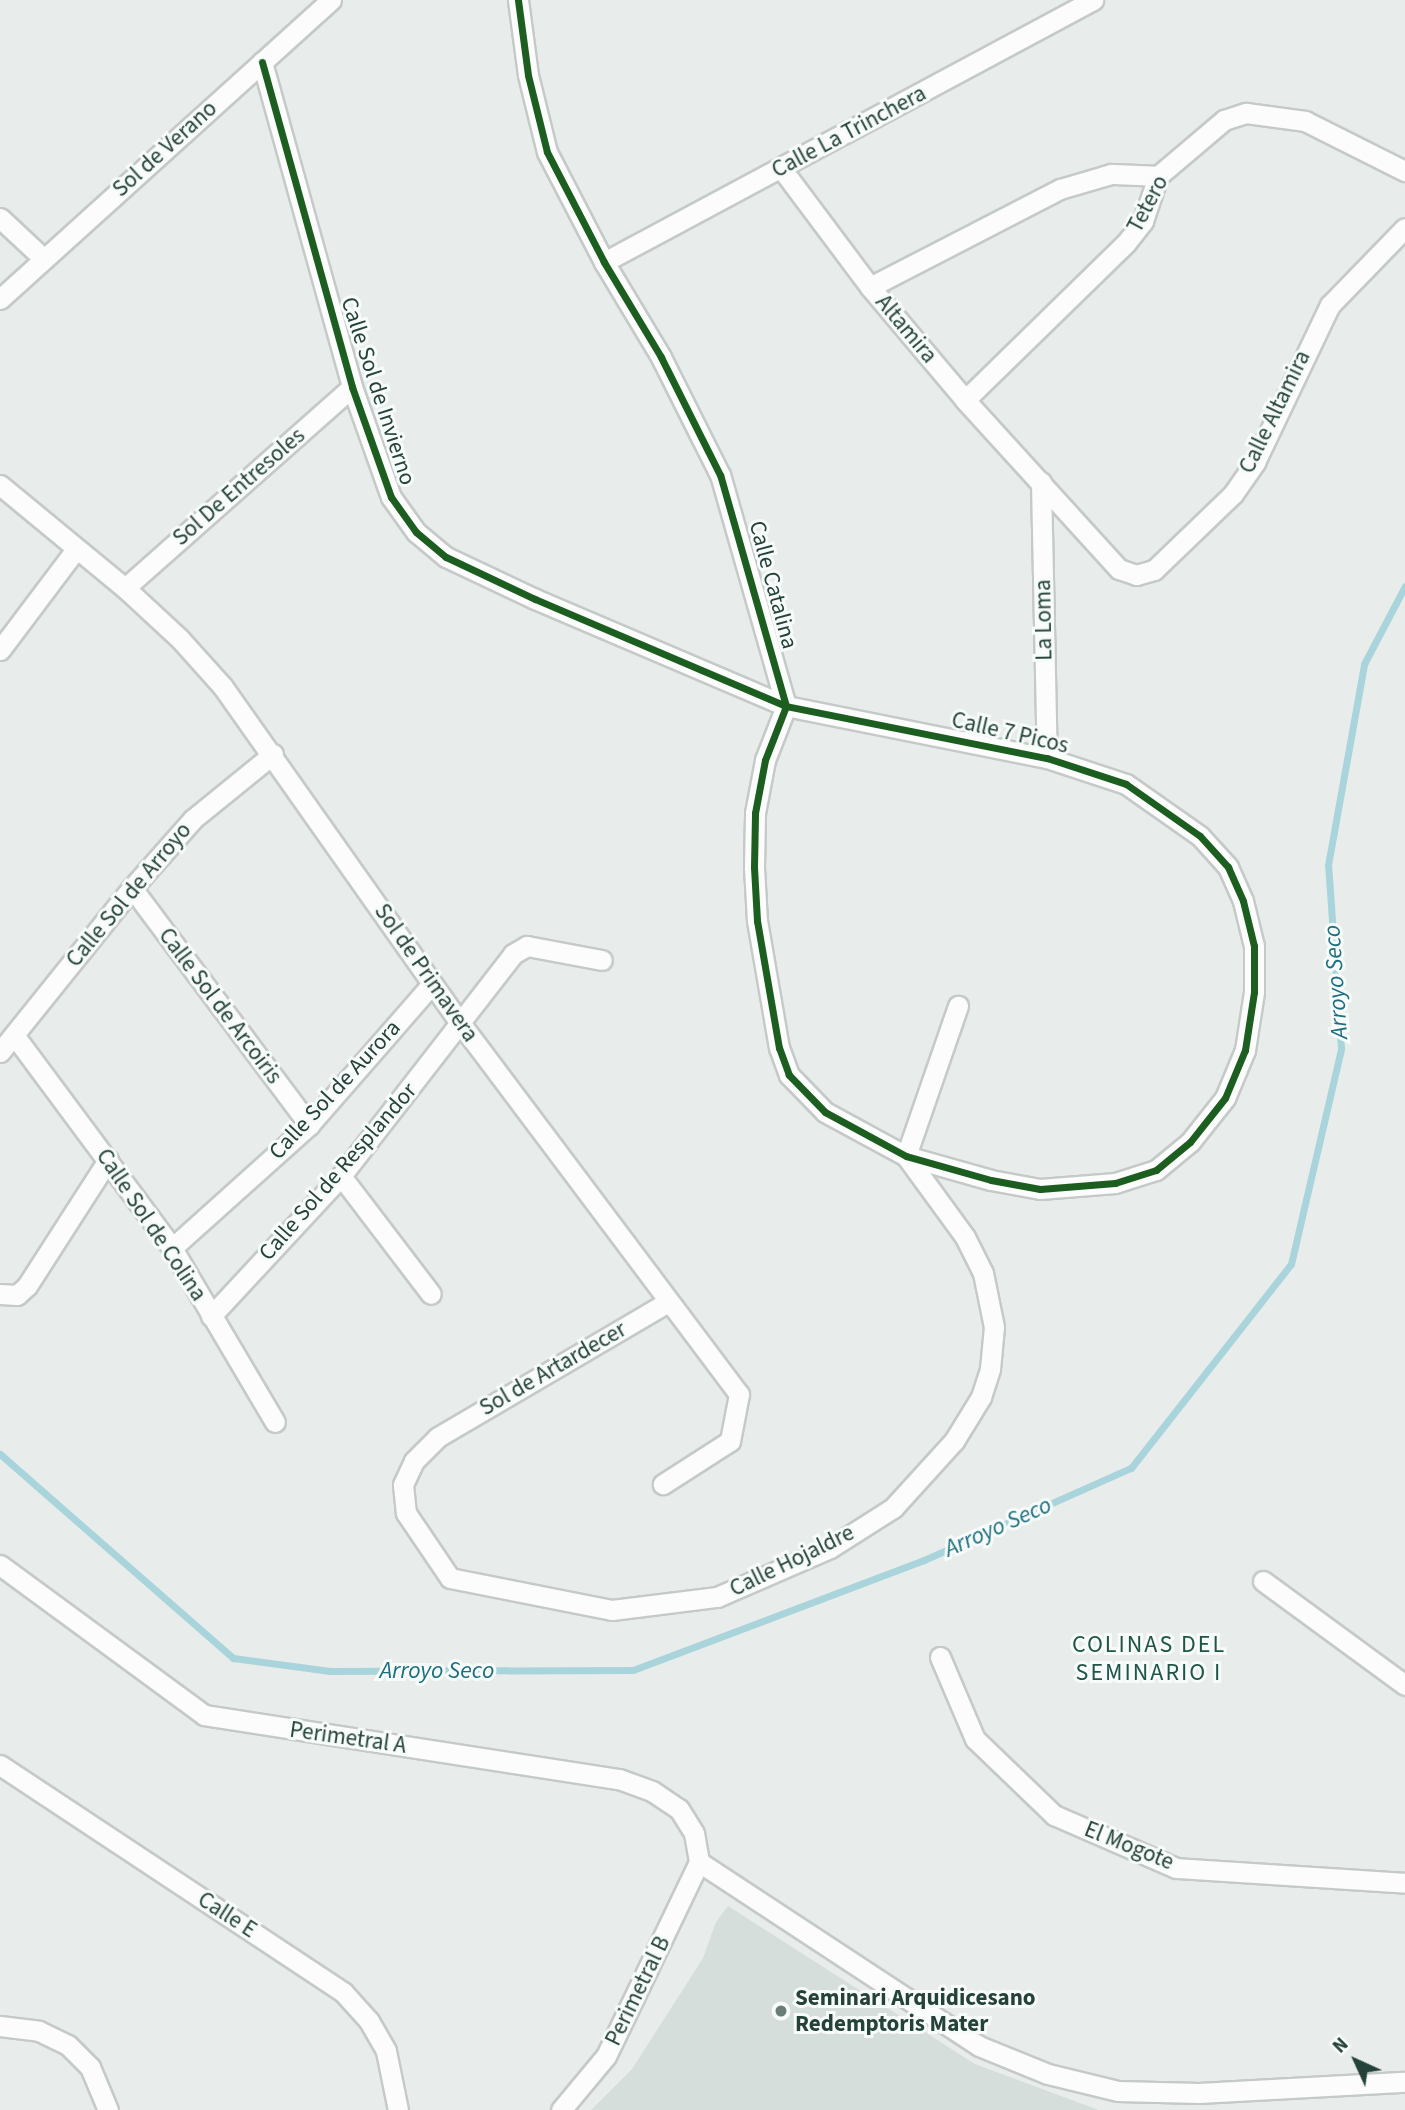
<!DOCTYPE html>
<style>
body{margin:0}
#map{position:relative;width:1405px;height:2110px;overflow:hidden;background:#e8edeb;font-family:"Source Sans 3",sans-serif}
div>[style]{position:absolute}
.built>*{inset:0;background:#d6dedb}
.stream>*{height:7px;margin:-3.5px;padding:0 3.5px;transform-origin:3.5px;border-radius:3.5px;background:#a9d4db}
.roads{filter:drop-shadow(2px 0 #c5cac8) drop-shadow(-2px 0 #c5cac8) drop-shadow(0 2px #c5cac8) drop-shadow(0 -2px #c5cac8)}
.minor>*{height:19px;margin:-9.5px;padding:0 9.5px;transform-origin:9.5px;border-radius:9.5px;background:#fcfcfc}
.cycleway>*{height:7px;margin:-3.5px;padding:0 3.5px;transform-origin:3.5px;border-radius:3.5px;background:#1b5e20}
.dots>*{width:19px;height:19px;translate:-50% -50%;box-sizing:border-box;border:4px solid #f7fbf9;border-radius:50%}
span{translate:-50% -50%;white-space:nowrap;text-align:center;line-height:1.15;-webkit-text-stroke:6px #f7fbf9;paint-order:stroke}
.street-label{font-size:23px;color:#24423a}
.poi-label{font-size:23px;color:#24423a;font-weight:700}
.left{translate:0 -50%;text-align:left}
.water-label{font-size:24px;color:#1c6f80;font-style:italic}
.neighbourhood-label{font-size:24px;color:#1f5548;letter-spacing:2px}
.north{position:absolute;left:1321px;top:2026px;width:70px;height:70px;-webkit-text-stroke:5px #f7fbf9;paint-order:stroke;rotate:315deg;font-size:19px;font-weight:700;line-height:28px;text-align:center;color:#24423a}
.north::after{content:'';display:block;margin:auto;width:24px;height:32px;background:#24423a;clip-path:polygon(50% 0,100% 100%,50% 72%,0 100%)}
</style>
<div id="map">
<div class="built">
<div style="clip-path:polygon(728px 1906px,975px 2064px,1099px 2110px,591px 2110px,632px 2069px,703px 1958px,716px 1922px)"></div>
</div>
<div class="stream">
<div style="left:0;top:1454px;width:310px;rotate:41.2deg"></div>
<div style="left:233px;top:1658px;width:98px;rotate:7.6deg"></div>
<div style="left:330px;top:1671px;width:303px;rotate:-0.2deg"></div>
<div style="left:633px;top:1670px;width:311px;rotate:-20.7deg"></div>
<div style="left:924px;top:1560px;width:227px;rotate:-24deg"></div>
<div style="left:1131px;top:1468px;width:259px;rotate:-51.9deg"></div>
<div style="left:1291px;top:1264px;width:221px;rotate:-76.9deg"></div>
<div style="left:1341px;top:1049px;width:184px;rotate:-94deg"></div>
<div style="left:1328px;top:865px;width:204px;rotate:-79.8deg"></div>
<div style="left:1364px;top:664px;width:88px;rotate:-62.3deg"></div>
</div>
<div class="roads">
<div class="minor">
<div style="left:262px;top:62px;width:337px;rotate:74.5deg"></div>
<div style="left:352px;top:387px;width:117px;rotate:70.5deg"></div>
<div style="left:391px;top:497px;width:43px;rotate:54.5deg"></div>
<div style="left:416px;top:532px;width:39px;rotate:40deg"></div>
<div style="left:446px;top:557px;width:98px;rotate:25.3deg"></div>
<div style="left:535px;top:599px;width:273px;rotate:23.1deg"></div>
<div style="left:786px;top:706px;width:266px;rotate:11.3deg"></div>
<div style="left:1047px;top:758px;width:83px;rotate:18.2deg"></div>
<div style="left:1126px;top:784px;width:90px;rotate:35.1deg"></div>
<div style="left:1200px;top:836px;width:42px;rotate:47.9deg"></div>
<div style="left:1228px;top:867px;width:37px;rotate:66deg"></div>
<div style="left:1243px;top:901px;width:46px;rotate:76.3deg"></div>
<div style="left:1254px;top:946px;width:46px;rotate:90deg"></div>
<div style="left:1254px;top:992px;width:59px;rotate:98.8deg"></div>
<div style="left:1245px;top:1050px;width:52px;rotate:112.6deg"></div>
<div style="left:1225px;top:1098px;width:56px;rotate:128.5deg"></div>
<div style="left:1190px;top:1142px;width:44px;rotate:140.5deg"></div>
<div style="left:1156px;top:1170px;width:43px;rotate:162.4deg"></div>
<div style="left:1115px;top:1183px;width:75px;rotate:175.4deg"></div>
<div style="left:1040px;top:1189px;width:50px;rotate:-169.6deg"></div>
<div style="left:991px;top:1180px;width:88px;rotate:-164.2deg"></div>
<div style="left:906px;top:1156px;width:92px;rotate:-151.5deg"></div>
<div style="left:825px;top:1112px;width:52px;rotate:-134.2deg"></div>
<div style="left:789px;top:1075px;width:29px;rotate:-110deg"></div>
<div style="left:779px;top:1048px;width:129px;rotate:-99.8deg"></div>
<div style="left:757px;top:921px;width:54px;rotate:-93.2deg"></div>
<div style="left:754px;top:867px;width:54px;rotate:-88.9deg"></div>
<div style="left:755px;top:813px;width:54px;rotate:-79.3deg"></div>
<div style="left:765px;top:760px;width:58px;rotate:-68.7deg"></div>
<div style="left:786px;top:706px;width:240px;rotate:-105.9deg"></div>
<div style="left:720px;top:475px;width:132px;rotate:-116.6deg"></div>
<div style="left:661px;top:357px;width:111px;rotate:-121deg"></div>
<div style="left:604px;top:262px;width:124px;rotate:-117.4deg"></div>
<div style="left:547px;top:152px;width:79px;rotate:-103.9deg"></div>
<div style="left:528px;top:75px;width:76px;rotate:-97.6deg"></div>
<div style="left:781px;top:168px;width:149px;rotate:53.2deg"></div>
<div style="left:870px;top:287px;width:148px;rotate:49.9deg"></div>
<div style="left:965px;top:400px;width:229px;rotate:47.7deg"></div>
<div style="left:1119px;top:569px;width:18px;rotate:19deg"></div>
<div style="left:1136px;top:575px;width:19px;rotate:-16deg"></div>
<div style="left:1154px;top:570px;width:110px;rotate:-43.9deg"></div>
<div style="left:1233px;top:494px;width:39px;rotate:-55deg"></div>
<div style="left:1255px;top:462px;width:174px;rotate:-64.5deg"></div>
<div style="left:1330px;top:305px;width:107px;rotate:-45.8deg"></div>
<div style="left:0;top:218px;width:60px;rotate:43deg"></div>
<div style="left:604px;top:262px;width:555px;rotate:-28.18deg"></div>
<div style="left:870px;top:287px;width:214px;rotate:-27.3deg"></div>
<div style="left:1060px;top:189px;width:53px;rotate:-16.4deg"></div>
<div style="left:1111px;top:174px;width:47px;rotate:2.4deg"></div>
<div style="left:0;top:299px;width:446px;rotate:-42.1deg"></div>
<div style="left:965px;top:400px;width:225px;rotate:-44.3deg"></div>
<div style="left:1126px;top:243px;width:28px;rotate:-52deg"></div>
<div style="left:1143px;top:221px;width:47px;rotate:-71.6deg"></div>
<div style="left:1158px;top:176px;width:87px;rotate:-40.3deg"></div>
<div style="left:1224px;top:120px;width:23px;rotate:-18deg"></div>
<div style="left:1246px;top:113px;width:60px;rotate:7.7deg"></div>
<div style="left:1305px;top:121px;width:112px;rotate:26.6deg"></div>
<div style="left:1041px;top:482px;width:276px;rotate:88.8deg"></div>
<div style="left:0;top:485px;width:162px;rotate:39.5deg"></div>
<div style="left:125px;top:588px;width:75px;rotate:42.8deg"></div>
<div style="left:180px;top:639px;width:64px;rotate:48.1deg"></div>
<div style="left:223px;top:687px;width:413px;rotate:54.8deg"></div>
<div style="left:461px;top:1024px;width:463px;rotate:53.1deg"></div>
<div style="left:739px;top:1394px;width:48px;rotate:100.8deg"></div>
<div style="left:730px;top:1441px;width:80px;rotate:147.3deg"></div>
<div style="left:125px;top:588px;width:303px;rotate:-41.5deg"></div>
<div style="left:0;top:650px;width:126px;rotate:-53deg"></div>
<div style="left:132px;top:888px;width:296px;rotate:53.2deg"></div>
<div style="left:14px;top:1035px;width:265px;rotate:53.4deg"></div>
<div style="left:172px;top:1248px;width:202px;rotate:59.4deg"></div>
<div style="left:0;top:1052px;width:211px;rotate:-51.2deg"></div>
<div style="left:132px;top:888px;width:92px;rotate:-48.5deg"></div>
<div style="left:193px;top:819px;width:103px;rotate:-39.1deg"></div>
<div style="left:906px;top:1156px;width:159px;rotate:-70.9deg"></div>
<div style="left:341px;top:1176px;width:148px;rotate:52.7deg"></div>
<div style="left:172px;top:1248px;width:184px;rotate:-41.9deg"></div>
<div style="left:309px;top:1125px;width:187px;rotate:-48.9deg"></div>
<div style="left:0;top:1294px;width:17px;rotate:3deg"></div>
<div style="left:17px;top:1295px;width:13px;rotate:-42deg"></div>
<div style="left:27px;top:1286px;width:150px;rotate:-57.3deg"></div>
<div style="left:668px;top:1302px;width:267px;rotate:149.6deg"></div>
<div style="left:438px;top:1437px;width:34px;rotate:135deg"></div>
<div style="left:414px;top:1461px;width:26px;rotate:115deg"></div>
<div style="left:403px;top:1485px;width:28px;rotate:84deg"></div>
<div style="left:406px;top:1513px;width:78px;rotate:55.9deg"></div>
<div style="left:450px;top:1578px;width:165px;rotate:11.2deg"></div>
<div style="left:612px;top:1610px;width:106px;rotate:-7.1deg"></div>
<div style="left:717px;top:1597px;width:123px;rotate:-23.4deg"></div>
<div style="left:830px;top:1548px;width:75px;rotate:-32.4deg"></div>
<div style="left:893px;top:1508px;width:91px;rotate:-47.7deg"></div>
<div style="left:954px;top:1441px;width:52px;rotate:-58.5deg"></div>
<div style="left:981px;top:1397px;width:29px;rotate:-72deg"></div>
<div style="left:990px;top:1369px;width:42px;rotate:-84.6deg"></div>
<div style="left:994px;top:1327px;width:55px;rotate:-101.5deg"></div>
<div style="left:983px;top:1273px;width:40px;rotate:-116.6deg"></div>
<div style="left:965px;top:1237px;width:100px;rotate:-126.1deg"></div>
<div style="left:211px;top:1316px;width:191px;rotate:-47.1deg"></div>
<div style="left:341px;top:1176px;width:281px;rotate:-52.2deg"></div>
<div style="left:513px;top:954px;width:16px;rotate:-30deg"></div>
<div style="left:527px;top:946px;width:76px;rotate:10.6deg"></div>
<div style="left:0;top:1565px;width:253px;rotate:36.3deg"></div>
<div style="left:204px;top:1715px;width:420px;rotate:8.8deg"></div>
<div style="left:619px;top:1779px;width:35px;rotate:20deg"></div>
<div style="left:652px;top:1791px;width:32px;rotate:34deg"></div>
<div style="left:679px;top:1809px;width:28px;rotate:58deg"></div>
<div style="left:694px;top:1833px;width:29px;rotate:80deg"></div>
<div style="left:1263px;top:1581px;width:176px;rotate:36.2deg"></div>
<div style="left:940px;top:1657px;width:89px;rotate:66.9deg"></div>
<div style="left:975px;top:1739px;width:110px;rotate:43.9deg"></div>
<div style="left:1054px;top:1815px;width:133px;rotate:23.5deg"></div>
<div style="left:1176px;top:1868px;width:229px;rotate:3.7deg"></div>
<div style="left:0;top:1765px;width:411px;rotate:33.5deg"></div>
<div style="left:343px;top:1992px;width:39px;rotate:48deg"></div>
<div style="left:369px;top:2021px;width:34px;rotate:60deg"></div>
<div style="left:386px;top:2051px;width:60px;rotate:78.5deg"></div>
<div style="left:699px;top:1862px;width:335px;rotate:33.3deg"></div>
<div style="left:979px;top:2046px;width:74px;rotate:22.1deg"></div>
<div style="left:1048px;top:2074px;width:72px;rotate:13.7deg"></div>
<div style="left:1118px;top:2091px;width:81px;rotate:1.4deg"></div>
<div style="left:1199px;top:2093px;width:206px;rotate:-3.1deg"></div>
<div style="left:0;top:2026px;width:39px;rotate:7deg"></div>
<div style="left:39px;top:2031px;width:32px;rotate:26deg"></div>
<div style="left:68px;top:2045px;width:31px;rotate:45deg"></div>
<div style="left:90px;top:2067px;width:47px;rotate:67.3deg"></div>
<div style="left:561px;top:2110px;width:70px;rotate:-50.2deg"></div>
<div style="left:606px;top:2056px;width:215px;rotate:-64.4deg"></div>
</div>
</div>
<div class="cycleway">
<div style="left:262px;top:62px;width:337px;rotate:74.5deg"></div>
<div style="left:352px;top:387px;width:117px;rotate:70.5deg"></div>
<div style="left:391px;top:497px;width:43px;rotate:54.5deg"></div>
<div style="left:416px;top:532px;width:39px;rotate:40deg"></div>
<div style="left:446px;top:557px;width:98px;rotate:25.3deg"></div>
<div style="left:535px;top:599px;width:273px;rotate:23.1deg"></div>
<div style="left:786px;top:706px;width:266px;rotate:11.3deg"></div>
<div style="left:1047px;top:758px;width:83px;rotate:18.2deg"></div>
<div style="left:1126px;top:784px;width:90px;rotate:35.1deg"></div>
<div style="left:1200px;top:836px;width:42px;rotate:47.9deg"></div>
<div style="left:1228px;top:867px;width:37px;rotate:66deg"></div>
<div style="left:1243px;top:901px;width:46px;rotate:76.3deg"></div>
<div style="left:1254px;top:946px;width:46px;rotate:90deg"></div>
<div style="left:1254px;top:992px;width:59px;rotate:98.8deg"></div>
<div style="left:1245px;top:1050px;width:52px;rotate:112.6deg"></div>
<div style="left:1225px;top:1098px;width:56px;rotate:128.5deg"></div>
<div style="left:1190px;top:1142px;width:44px;rotate:140.5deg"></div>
<div style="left:1156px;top:1170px;width:43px;rotate:162.4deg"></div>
<div style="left:1115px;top:1183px;width:75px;rotate:175.4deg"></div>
<div style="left:1040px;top:1189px;width:50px;rotate:-169.6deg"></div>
<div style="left:991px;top:1180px;width:88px;rotate:-164.2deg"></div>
<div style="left:906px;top:1156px;width:92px;rotate:-151.5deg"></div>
<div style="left:825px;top:1112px;width:52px;rotate:-134.2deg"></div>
<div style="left:789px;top:1075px;width:29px;rotate:-110deg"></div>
<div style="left:779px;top:1048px;width:129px;rotate:-99.8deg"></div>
<div style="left:757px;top:921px;width:54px;rotate:-93.2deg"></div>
<div style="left:754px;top:867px;width:54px;rotate:-88.9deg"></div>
<div style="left:755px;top:813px;width:54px;rotate:-79.3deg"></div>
<div style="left:765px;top:760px;width:58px;rotate:-68.7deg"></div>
<div style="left:786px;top:706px;width:240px;rotate:-105.9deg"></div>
<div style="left:720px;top:475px;width:132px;rotate:-116.6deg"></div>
<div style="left:661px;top:357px;width:111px;rotate:-121deg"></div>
<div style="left:604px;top:262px;width:124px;rotate:-117.4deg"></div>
<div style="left:547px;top:152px;width:79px;rotate:-103.9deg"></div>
<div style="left:528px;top:75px;width:76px;rotate:-97.6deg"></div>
</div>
<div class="dots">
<div style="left:781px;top:2011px;background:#697e78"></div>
</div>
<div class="street-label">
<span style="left:849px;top:132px;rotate:-28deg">Calle La Trinchera</span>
<span style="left:165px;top:149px;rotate:-42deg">Sol de Verano</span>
<span style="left:1148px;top:204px;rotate:-62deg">Tetero</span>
<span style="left:906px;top:329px;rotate:50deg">Altamira</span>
<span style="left:378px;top:391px;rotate:72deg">Calle Sol de Invierno</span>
<span style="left:1275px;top:412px;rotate:-64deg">Calle Altamira</span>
<span style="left:239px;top:487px;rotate:-41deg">Sol De Entresoles</span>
<span style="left:773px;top:585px;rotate:75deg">Calle Catalina</span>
<span style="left:1044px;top:620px;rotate:-91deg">La Loma</span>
<span style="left:1010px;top:733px;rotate:13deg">Calle 7 Picos</span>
<span style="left:129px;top:895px;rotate:-50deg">Calle Sol de Arroyo</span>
<span style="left:426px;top:973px;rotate:55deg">Sol de Primavera</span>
<span style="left:220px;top:1006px;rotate:53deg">Calle Sol de Arcoiris</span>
<span style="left:335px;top:1090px;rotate:-47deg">Calle Sol de Aurora</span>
<span style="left:338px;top:1172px;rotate:-49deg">Calle Sol de Resplandor</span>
<span style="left:151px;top:1225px;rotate:56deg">Calle Sol de Colina</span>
<span style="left:553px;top:1369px;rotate:-30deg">Sol de Artardecer</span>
<span style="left:792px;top:1561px;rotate:-26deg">Calle Hojaldre</span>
<span style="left:348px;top:1738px;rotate:8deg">Perimetral A</span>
<span style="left:1129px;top:1846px;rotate:22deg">El Mogote</span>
<span style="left:227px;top:1915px;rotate:33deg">Calle E</span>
<span style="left:638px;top:1991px;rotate:-64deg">Perimetral B</span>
</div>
<div class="poi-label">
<span class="left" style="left:795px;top:2011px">Seminari Arquidicesano<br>Redemptoris Mater</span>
</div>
<div class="water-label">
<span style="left:1336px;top:982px;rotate:-94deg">Arroyo Seco</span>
<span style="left:998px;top:1527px;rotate:-24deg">Arroyo Seco</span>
<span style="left:437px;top:1671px">Arroyo Seco</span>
</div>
<div class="neighbourhood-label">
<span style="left:1149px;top:1659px">COLINAS DEL<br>SEMINARIO I</span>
</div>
<div class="north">N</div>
</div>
